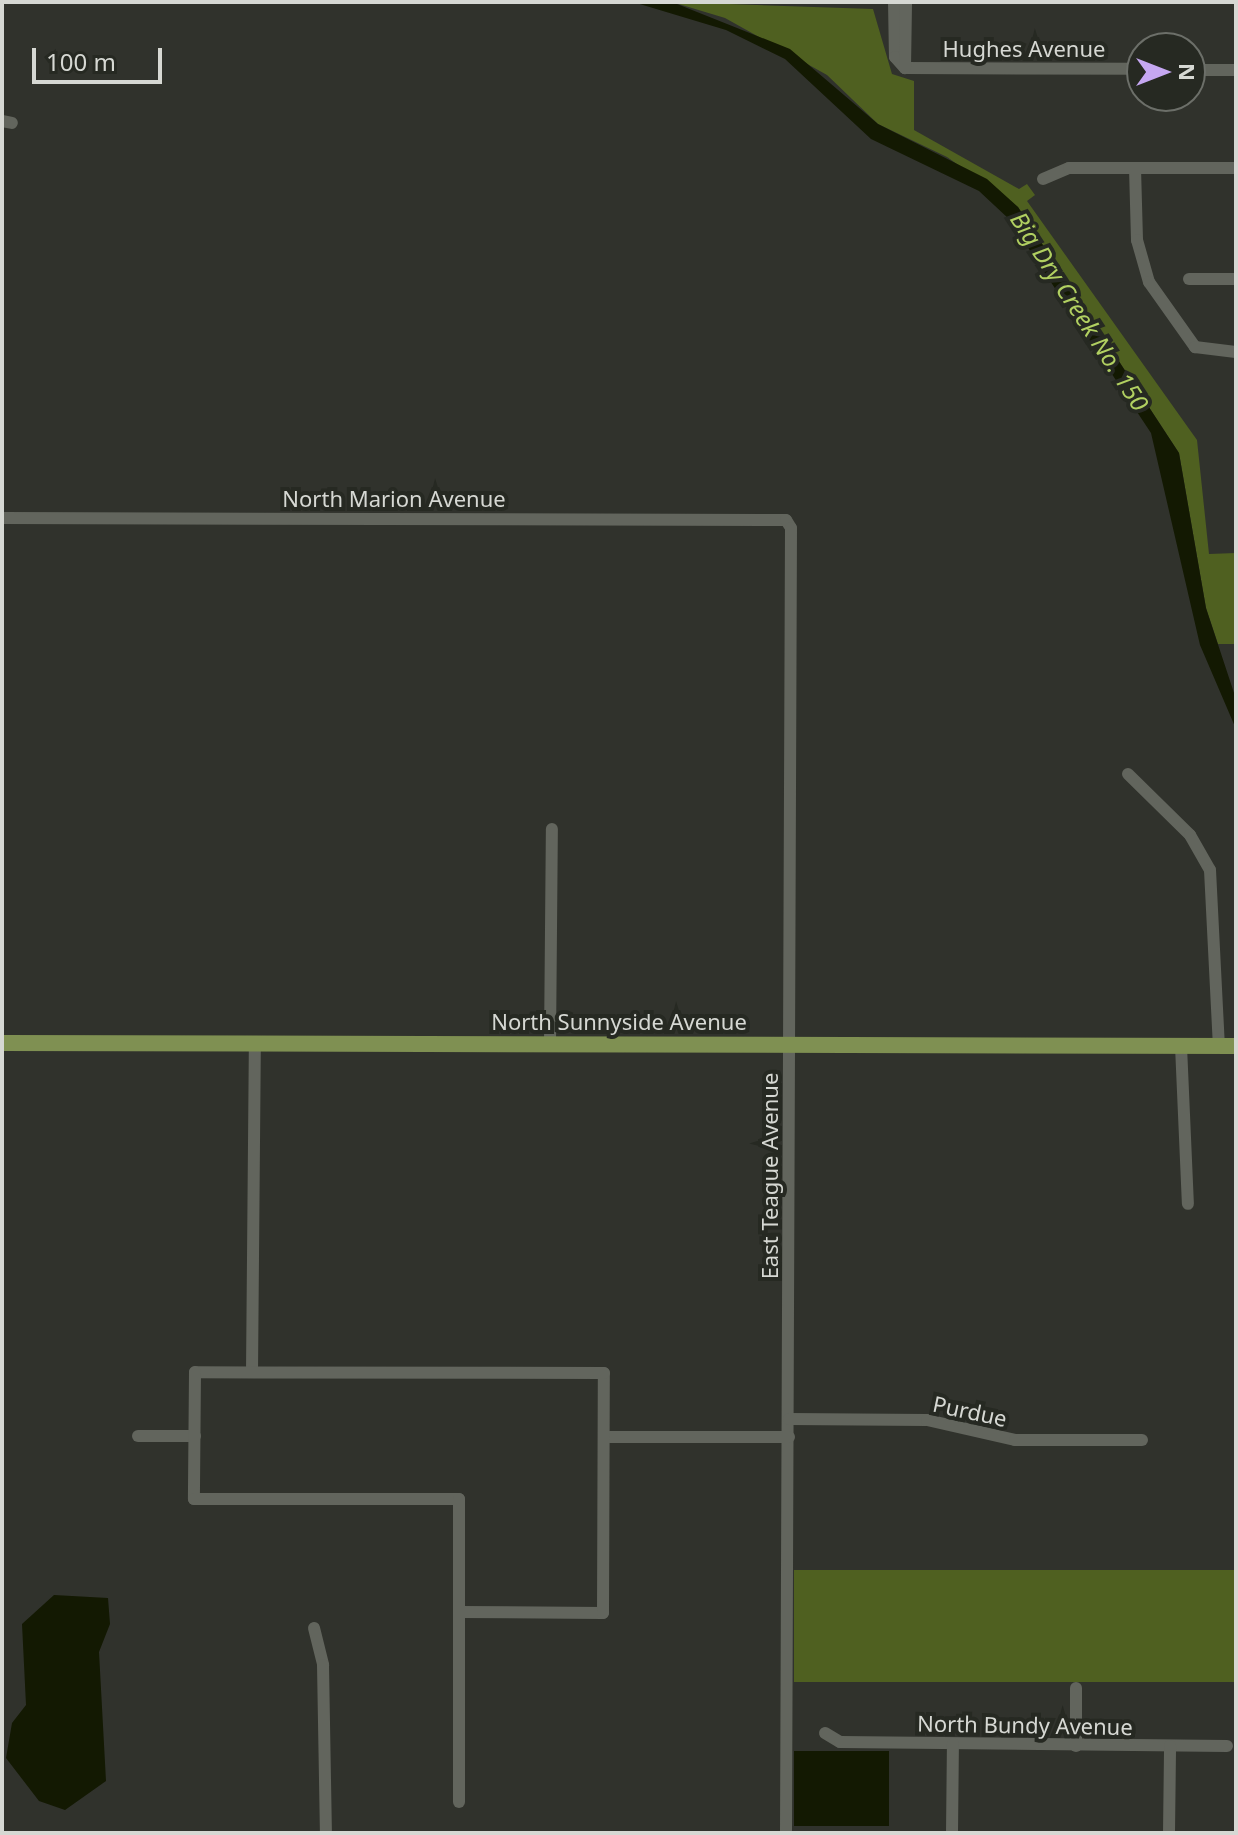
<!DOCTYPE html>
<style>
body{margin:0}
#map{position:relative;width:1238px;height:1835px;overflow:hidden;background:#30322c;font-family:"Noto Sans",sans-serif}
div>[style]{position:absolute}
.green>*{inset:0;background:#4f6020;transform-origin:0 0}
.water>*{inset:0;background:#131902;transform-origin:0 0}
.minor>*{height:12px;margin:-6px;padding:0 6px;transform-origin:6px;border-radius:6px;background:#62655d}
.major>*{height:16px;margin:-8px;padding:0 8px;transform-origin:8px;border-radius:8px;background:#7f9052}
span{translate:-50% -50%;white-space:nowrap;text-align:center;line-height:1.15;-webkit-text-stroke:8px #262922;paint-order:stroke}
.street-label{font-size:22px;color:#d6d8d3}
.water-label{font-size:24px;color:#b1d061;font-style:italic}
.frame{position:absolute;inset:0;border:4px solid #d6d8d3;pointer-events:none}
.north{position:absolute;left:1126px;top:32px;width:80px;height:80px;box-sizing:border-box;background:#262922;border:2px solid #6c6f69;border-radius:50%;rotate:90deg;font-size:22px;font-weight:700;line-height:32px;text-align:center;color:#d6d8d3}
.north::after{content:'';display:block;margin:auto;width:28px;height:36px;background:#c5a7f1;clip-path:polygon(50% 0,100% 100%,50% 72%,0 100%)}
.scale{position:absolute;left:32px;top:48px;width:130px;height:36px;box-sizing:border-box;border:4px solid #d6d8d3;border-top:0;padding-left:10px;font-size:24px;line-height:28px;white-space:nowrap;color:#d6d8d3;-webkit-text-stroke:6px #262922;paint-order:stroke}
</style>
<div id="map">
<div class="green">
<div style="clip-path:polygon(672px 2px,873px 9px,892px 74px,914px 81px,914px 130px,1019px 189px,1027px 184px,1035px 195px,1027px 201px,1197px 440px,1209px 554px,1236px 553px,1236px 644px,1218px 644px,1206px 608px,1179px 453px,1018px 207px,947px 157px,878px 124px,827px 75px,725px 18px)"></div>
<div style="left:794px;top:1570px;width:442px;height:112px"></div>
</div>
<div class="water">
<div style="clip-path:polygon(633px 2px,672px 2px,790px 49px,878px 124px,987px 179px,1018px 207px,1179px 453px,1206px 608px,1236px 699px,1236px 729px,1200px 645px,1151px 433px,1009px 219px,979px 191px,871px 139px,785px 59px,726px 30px)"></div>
<div style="clip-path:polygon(54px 1595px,108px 1598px,110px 1624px,99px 1652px,106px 1781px,65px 1810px,39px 1801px,6px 1758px,12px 1723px,26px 1705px,22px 1624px)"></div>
<div style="left:794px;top:1751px;width:95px;height:75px"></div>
</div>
<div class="minor">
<div style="left:894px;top:2px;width:55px;rotate:89deg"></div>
<div style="left:895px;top:57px;width:15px;rotate:48deg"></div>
<div style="left:905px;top:68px;width:237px;rotate:0.2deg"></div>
<div style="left:905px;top:68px;width:66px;rotate:-89.1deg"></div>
<div style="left:1190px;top:70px;width:46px"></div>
<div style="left:2px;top:121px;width:10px;rotate:11deg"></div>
<div style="left:1135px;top:168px;width:72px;rotate:88.4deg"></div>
<div style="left:1137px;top:240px;width:44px;rotate:74.1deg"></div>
<div style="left:1149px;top:282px;width:80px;rotate:54.7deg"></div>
<div style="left:1195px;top:347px;width:41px;rotate:7deg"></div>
<div style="left:1043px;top:179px;width:28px;rotate:-23deg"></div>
<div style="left:1069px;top:168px;width:167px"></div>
<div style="left:1189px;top:279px;width:47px"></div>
<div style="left:2px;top:518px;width:784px;rotate:0.15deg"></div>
<div style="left:786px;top:520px;width:9px;rotate:58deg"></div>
<div style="left:791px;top:528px;width:1305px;rotate:90.22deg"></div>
<div style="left:1128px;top:774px;width:87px;rotate:44.5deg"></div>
<div style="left:1190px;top:835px;width:40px;rotate:60.3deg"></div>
<div style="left:1210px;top:870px;width:176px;rotate:87.1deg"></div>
<div style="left:550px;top:1044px;width:215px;rotate:-89.5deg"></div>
<div style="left:1181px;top:1046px;width:158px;rotate:87.5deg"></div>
<div style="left:252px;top:1372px;width:329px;rotate:-89.5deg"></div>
<div style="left:789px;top:1419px;width:138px;rotate:0.4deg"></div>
<div style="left:927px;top:1420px;width:90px;rotate:12.8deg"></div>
<div style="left:1015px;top:1440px;width:127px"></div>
<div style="left:138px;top:1436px;width:57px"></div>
<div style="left:604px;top:1437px;width:185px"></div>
<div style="left:459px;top:1612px;width:144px;rotate:0.4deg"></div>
<div style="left:603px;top:1613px;width:240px;rotate:-89.8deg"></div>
<div style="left:604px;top:1373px;width:409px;rotate:-179.9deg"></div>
<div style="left:195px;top:1372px;width:127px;rotate:90.5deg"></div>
<div style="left:194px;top:1499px;width:265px"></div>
<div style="left:459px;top:1499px;width:303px;rotate:90deg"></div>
<div style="left:314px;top:1628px;width:38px;rotate:76deg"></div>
<div style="left:323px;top:1665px;width:168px;rotate:89deg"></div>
<div style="left:1076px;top:1688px;width:58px;rotate:90deg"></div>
<div style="left:825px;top:1733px;width:17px;rotate:31deg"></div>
<div style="left:840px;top:1742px;width:387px;rotate:0.6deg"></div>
<div style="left:952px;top:1833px;width:89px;rotate:-89.4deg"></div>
<div style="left:1169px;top:1833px;width:87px;rotate:-89.3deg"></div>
</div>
<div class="major">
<div style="left:2px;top:1043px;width:1234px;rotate:0.14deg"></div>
</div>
<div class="street-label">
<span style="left:1024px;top:49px">Hughes Avenue</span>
<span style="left:394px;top:499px">North Marion Avenue</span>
<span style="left:619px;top:1022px">North Sunnyside Avenue</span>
<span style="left:770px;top:1176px;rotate:-90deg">East Teague Avenue</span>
<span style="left:970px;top:1411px;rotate:12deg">Purdue</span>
<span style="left:1025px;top:1725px;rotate:1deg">North Bundy Avenue</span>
</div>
<div class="water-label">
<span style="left:1080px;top:311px;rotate:57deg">Big Dry Creek No. 150</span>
</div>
<div class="frame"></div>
<div class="north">N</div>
<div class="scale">100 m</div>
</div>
